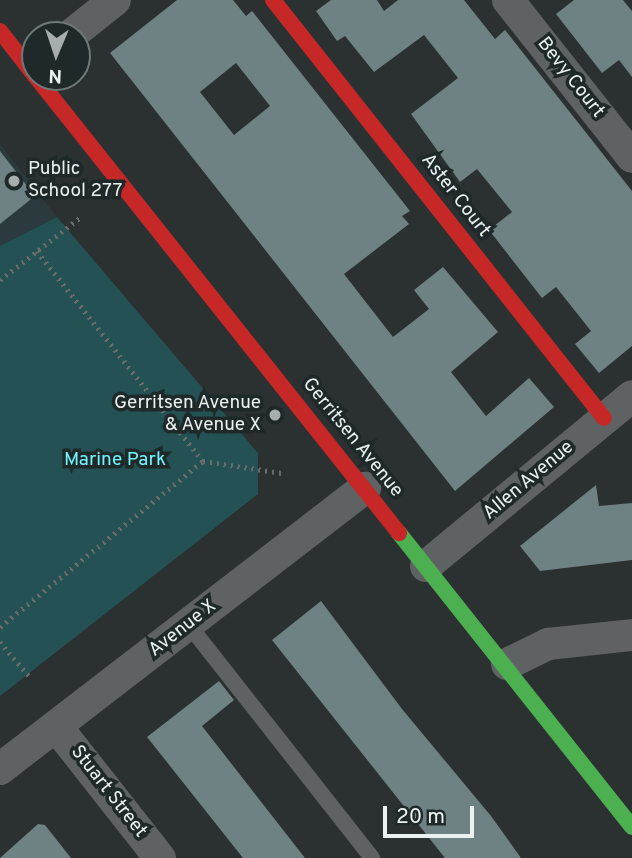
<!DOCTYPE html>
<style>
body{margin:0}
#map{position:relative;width:632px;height:858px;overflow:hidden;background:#2b3031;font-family:Overpass,sans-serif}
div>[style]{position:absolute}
.built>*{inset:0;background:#2b3a3c}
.green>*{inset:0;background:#245154}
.building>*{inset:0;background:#6e8183}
.path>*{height:4.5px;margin-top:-2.25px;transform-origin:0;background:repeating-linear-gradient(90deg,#6b6c6c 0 2px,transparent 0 7px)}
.lane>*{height:16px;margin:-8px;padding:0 8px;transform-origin:8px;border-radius:8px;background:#5f6262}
.street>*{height:32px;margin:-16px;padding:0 16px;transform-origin:16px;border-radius:16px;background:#5f6262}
.fast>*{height:16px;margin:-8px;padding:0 8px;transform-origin:8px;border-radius:8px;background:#4caf50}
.jam>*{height:16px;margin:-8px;padding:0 8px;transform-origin:8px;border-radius:8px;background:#c62828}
.dots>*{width:19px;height:19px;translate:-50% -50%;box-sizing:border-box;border:4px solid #1f2929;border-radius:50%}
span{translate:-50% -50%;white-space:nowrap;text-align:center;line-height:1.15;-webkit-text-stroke:7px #1f2929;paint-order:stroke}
.street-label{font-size:19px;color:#ebf1f1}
.poi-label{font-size:19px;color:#ebf1f1}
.left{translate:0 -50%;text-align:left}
.right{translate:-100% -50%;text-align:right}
.park-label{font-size:19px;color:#71f5fe}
.north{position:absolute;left:21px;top:21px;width:70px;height:70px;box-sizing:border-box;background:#1f2929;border:2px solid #717979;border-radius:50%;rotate:182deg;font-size:19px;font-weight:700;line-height:28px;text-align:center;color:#ebf1f1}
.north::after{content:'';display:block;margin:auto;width:24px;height:32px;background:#a8adae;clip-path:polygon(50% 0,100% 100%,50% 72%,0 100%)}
.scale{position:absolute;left:383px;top:806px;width:91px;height:32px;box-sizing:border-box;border:4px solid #ebf1f1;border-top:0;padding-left:9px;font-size:21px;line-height:24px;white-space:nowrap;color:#ebf1f1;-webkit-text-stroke:5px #1f2929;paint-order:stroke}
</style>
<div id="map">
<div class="built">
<div style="clip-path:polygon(0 144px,57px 217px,0 246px)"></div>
</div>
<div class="green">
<div style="clip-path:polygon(57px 217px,258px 453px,258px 494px,0 696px,0 246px)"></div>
</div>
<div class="building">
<div style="clip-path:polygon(evenodd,177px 0,233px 0,246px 16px,252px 11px,410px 211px,402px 216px,409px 224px,344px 274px,393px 337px,429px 309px,414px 290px,443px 267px,498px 332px,451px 372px,486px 416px,529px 378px,554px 407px,455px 491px,110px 53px,177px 0,236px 63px,270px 106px,234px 135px,200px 92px,236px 63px)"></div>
<div style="clip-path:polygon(331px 0,377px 0,384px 11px,398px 0,464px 0,495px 39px,505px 30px,632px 191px,632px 346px,599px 373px,575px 344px,591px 331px,556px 287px,542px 298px,489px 230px,512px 212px,477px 169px,460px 182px,411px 114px,458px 78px,424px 35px,374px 72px,345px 36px,337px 41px,316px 11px)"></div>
<div style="clip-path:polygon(574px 0,623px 0,632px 11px,632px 77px,619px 60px,602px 73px,556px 14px)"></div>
<div style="clip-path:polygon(0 151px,35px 196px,0 224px)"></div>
<div style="clip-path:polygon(596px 485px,599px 506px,632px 503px,632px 560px,540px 571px,520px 546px)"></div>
<div style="clip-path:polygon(321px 601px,402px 709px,491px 816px,521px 858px,445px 858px,272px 640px)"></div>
<div style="clip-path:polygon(219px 681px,234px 700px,202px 726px,305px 858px,243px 858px,147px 737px)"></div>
<div style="clip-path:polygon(38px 824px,45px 825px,71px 858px,0 858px)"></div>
</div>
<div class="path">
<div style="left:37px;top:251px;width:268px;rotate:51.7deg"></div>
<div style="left:0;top:280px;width:104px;rotate:-38deg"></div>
<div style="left:0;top:627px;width:262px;rotate:-39.3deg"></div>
<div style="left:203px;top:461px;width:80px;rotate:8.6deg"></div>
<div style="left:0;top:642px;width:45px;rotate:49.5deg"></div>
</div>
<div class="lane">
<div style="left:188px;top:624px;width:298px;rotate:51.8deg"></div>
</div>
<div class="street">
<div style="left:508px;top:0;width:200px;rotate:51.7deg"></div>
<div style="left:71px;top:35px;width:56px;rotate:-38.5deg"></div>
<div style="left:426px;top:566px;width:267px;rotate:-39.5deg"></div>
<div style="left:507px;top:664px;width:46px;rotate:-26deg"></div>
<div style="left:548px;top:644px;width:84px;rotate:-6.1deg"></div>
<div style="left:56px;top:726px;width:168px;rotate:51.8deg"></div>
<div style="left:0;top:769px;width:461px;rotate:-37.6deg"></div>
</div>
<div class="fast">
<div style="left:399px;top:533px;width:375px;rotate:51.6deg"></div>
</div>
<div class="jam">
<div style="left:273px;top:0;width:533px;rotate:51.63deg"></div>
<div style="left:0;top:31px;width:57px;rotate:52.1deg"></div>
<div style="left:36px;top:77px;width:583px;rotate:51.48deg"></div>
</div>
<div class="dots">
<div style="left:14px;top:181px;background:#a8adae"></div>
<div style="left:275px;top:415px;background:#a8adae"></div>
</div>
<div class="street-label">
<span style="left:570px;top:78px;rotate:52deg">Bevy Court</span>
<span style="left:455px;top:196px;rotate:52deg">Aster Court</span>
<span style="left:352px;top:438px;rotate:51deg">Gerritsen Avenue</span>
<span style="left:529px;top:481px;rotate:-40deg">Allen Avenue</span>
<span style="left:183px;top:629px;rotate:-38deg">Avenue X</span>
<span style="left:108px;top:792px;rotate:52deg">Stuart Street</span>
</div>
<div class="poi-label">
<span class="left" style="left:28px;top:181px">Public<br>School 277</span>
<span class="right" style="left:261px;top:415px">Gerritsen Avenue<br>&amp; Avenue X</span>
</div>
<div class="park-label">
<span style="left:115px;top:461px">Marine Park</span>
</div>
<div class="north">N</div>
<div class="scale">20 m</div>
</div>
